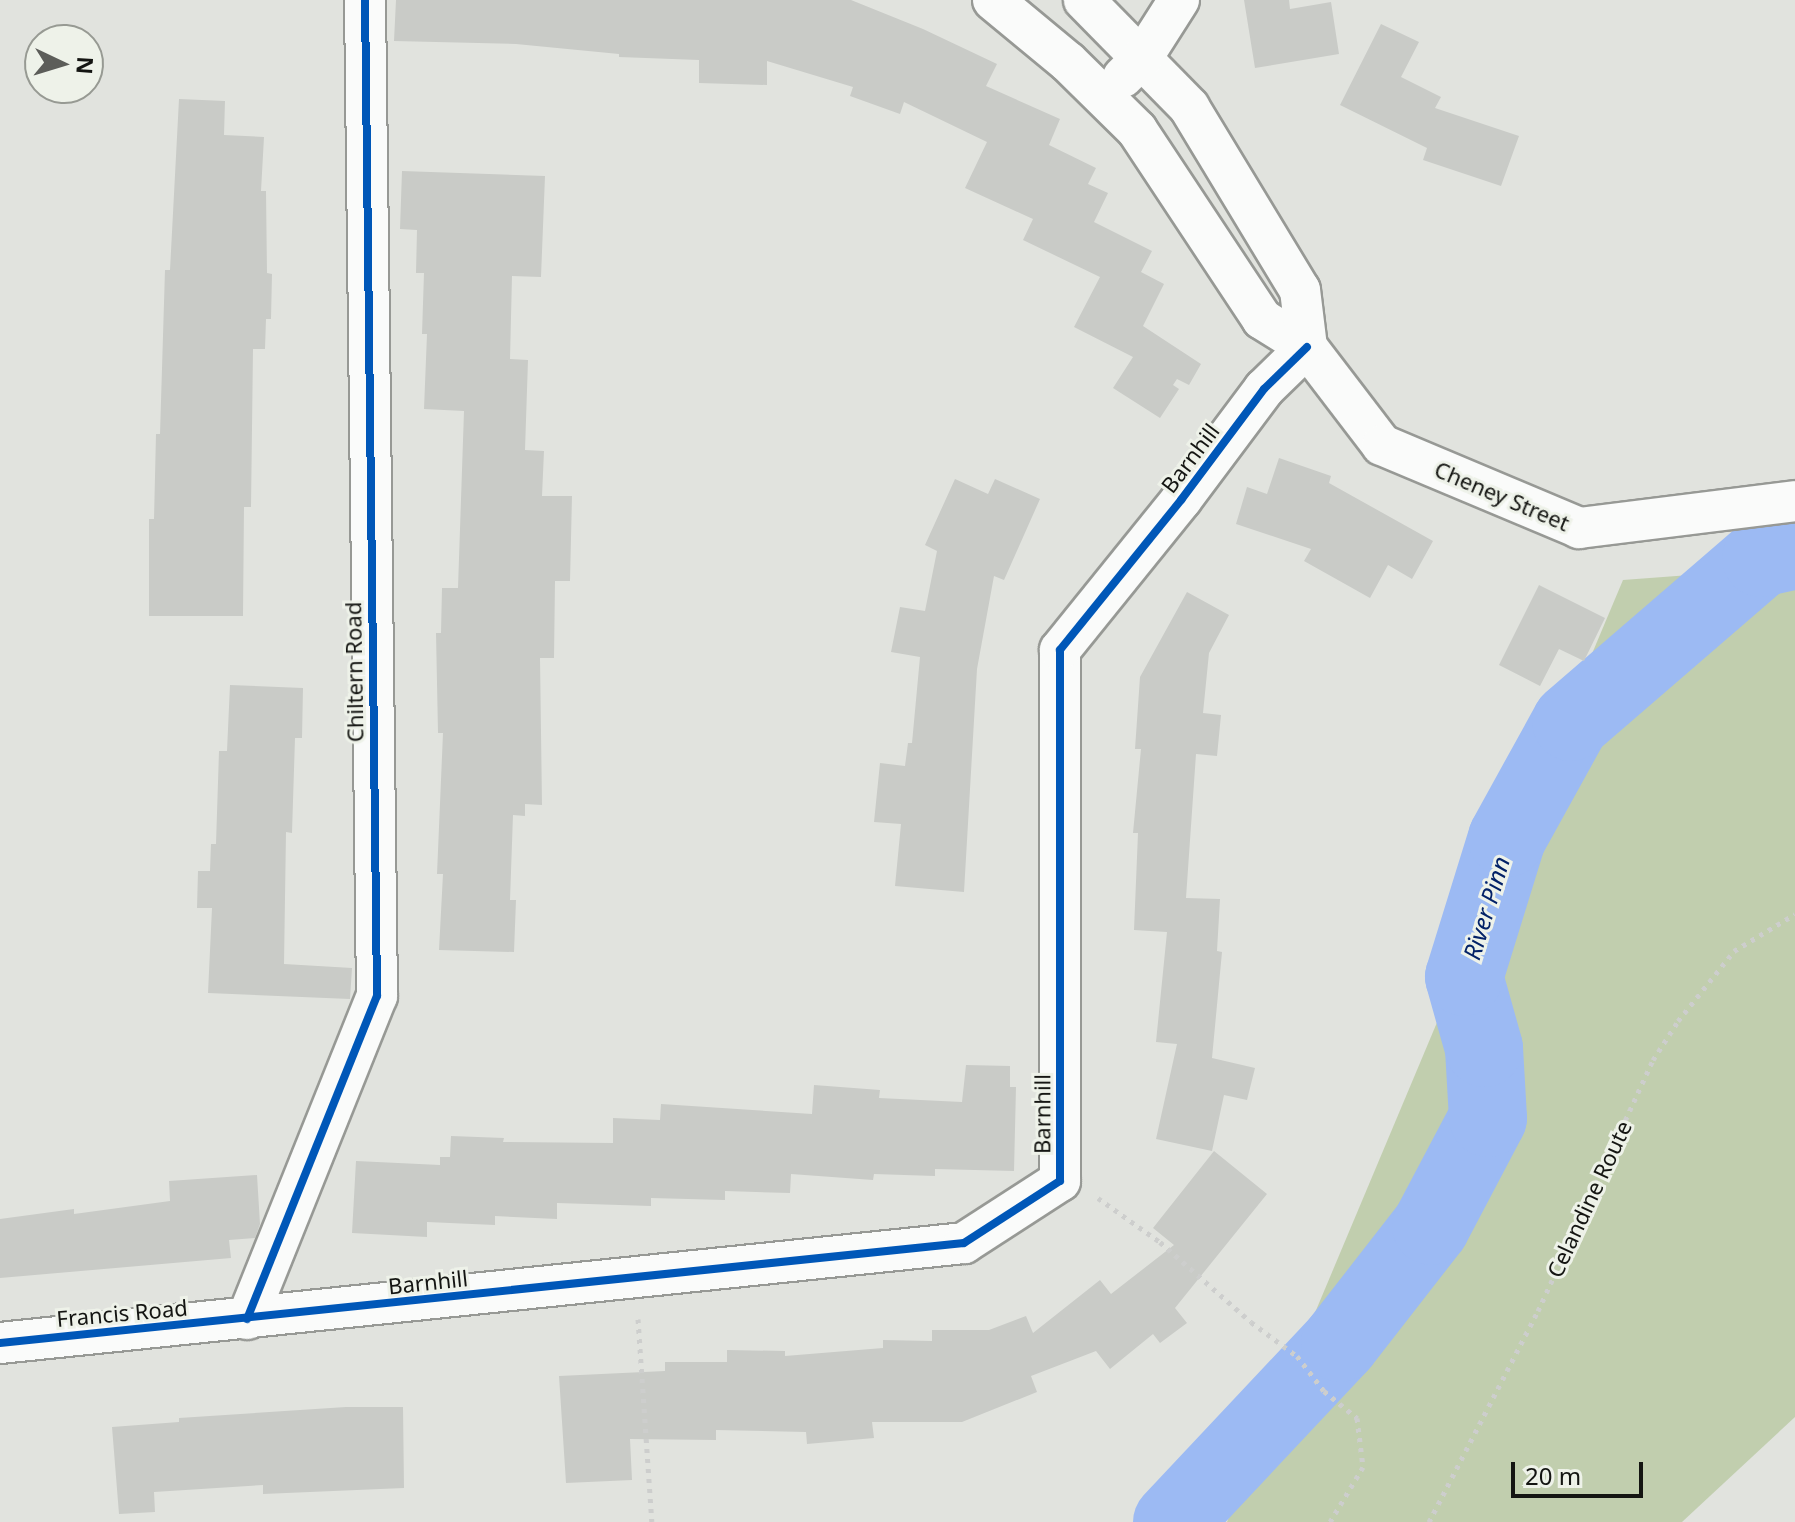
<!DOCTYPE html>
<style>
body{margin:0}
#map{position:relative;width:1795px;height:1522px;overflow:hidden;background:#e1e3de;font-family:"Noto Sans",sans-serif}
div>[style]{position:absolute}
.green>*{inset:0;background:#c1ceae}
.river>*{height:78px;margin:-39px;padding:0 39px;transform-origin:39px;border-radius:39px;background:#9cbaf3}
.building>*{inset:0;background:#c9cbc7}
.path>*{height:5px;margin-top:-2.5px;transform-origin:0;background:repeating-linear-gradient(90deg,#cdcecd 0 4px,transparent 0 10px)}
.roads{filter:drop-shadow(2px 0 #979995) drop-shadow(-2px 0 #979995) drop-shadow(0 2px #979995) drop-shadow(0 -2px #979995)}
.minor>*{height:40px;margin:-20px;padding:0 20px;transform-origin:20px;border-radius:20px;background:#fafbfa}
.cycleway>*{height:8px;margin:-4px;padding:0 4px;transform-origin:4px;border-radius:4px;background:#0057b8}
span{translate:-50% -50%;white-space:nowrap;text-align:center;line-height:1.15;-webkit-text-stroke:6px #eef2e9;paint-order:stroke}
.street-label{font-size:22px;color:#141512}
.water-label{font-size:24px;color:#032268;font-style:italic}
.north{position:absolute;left:24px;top:24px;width:80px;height:80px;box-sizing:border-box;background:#eef2e9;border:2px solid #979a93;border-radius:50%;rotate:94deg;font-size:22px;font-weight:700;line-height:32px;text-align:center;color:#141512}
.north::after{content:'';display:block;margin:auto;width:28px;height:36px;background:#5c5d59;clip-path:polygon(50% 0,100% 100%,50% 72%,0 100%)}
.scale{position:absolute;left:1511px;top:1462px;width:132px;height:36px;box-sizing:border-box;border:4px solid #141512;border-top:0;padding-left:10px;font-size:24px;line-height:28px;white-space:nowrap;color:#141512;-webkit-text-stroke:6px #eef2e9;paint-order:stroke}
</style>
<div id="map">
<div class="green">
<div style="clip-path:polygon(1795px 567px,1795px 1417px,1682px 1522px,1227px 1522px,1623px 580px)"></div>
</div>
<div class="river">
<div style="left:1172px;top:1522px;width:245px;rotate:-46.8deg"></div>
<div style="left:1340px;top:1343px;width:148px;rotate:-52.1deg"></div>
<div style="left:1431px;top:1226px;width:122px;rotate:-62.2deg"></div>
<div style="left:1488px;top:1118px;width:70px;rotate:-93.3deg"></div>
<div style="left:1484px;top:1048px;width:74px;rotate:-105.7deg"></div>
<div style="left:1464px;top:977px;width:145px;rotate:-72.8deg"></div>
<div style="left:1507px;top:838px;width:132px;rotate:-61.1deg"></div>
<div style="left:1571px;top:722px;width:251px;rotate:-40.8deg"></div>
<div style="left:1761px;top:558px;width:35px;rotate:-13deg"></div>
</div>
<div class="building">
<div style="clip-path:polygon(396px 0,851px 0,923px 29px,997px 64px,986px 86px,1060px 119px,1049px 145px,1096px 168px,1088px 184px,1108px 193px,1094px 222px,1152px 251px,1141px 272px,1164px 284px,1143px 326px,1201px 364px,1189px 385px,1177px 379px,1173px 385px,1179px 389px,1160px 418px,1113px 388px,1133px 357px,1074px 327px,1100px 277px,1023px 240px,1033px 219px,965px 188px,987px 142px,904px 102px,900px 114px,850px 96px,853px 87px,767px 61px,767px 85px,699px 83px,699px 60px,619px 57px,619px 54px,516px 44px,394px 41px)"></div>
<div style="clip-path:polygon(1244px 0,1289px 0,1290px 9px,1331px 2px,1339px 54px,1255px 68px)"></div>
<div style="clip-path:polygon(1381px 24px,1419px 42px,1401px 77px,1441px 97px,1435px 108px,1519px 136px,1501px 186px,1423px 160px,1427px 148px,1340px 105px)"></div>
<div style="clip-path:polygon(179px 99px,225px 101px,224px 135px,264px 137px,261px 191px,266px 191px,267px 273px,272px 274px,271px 319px,266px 319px,265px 349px,253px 349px,251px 507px,244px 507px,243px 616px,149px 616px,149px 519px,154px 519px,156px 434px,160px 434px,165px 270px,170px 270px)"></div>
<div style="clip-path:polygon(402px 171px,545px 176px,541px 277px,512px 276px,510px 359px,528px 360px,525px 450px,544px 451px,542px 496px,572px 496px,570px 581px,555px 581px,554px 658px,540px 658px,542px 805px,525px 804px,525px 816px,513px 815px,510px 900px,516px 900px,514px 952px,439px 950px,443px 874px,437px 874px,443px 733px,438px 733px,436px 633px,441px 633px,442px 588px,458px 588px,464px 411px,424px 409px,427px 334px,422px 334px,424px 273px,416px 273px,417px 230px,400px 229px)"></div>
<div style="clip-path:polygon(1279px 458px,1331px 476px,1329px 483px,1433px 541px,1412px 579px,1388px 565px,1370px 598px,1304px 561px,1311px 549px,1236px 524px,1247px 487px,1267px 494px)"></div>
<div style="clip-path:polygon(955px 479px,988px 494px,995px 479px,1040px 499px,1004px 580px,994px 576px,977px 669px,964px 892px,895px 886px,901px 824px,874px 822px,880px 763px,905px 766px,908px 743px,912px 743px,920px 657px,891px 652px,900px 607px,925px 611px,937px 551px,925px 545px)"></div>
<div style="clip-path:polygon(1539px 585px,1605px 618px,1584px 661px,1559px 649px,1540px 686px,1499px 665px)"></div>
<div style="clip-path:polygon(1187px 592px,1229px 615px,1209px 653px,1203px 713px,1221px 715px,1217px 756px,1196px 754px,1186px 898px,1220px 899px,1217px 951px,1222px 952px,1212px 1058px,1255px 1068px,1247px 1100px,1224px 1095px,1212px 1151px,1156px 1139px,1177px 1044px,1156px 1042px,1167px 932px,1134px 930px,1138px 833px,1133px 833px,1141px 749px,1135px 749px,1140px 677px)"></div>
<div style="clip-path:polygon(230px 685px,303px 688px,302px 738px,295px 738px,292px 833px,286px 832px,284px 964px,352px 968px,350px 999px,208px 993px,212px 908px,197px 908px,198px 871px,210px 871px,211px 844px,216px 844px,219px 751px,227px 751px)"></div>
<div style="clip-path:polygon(966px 1065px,1010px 1066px,1010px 1087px,1016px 1087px,1014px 1171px,935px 1169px,935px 1176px,874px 1174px,873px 1180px,791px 1174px,790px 1193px,725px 1191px,725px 1200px,651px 1198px,651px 1206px,557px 1203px,557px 1219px,495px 1216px,495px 1225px,427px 1222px,427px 1237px,352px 1233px,356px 1161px,440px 1165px,440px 1157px,450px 1157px,451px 1136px,504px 1138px,503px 1142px,613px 1143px,613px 1118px,660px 1120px,661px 1104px,812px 1114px,814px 1085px,880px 1090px,879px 1098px,962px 1102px)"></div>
<div style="clip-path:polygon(1214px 1151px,1267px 1194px,1175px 1308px,1187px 1323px,1160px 1343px,1153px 1334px,1110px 1369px,1096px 1351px,1031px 1376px,1037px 1392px,962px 1422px,872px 1422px,874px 1438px,807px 1444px,806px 1432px,716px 1430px,716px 1440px,630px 1439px,632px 1480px,566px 1483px,559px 1376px,665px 1371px,665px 1362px,727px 1362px,727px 1350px,785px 1351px,785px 1356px,883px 1348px,883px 1340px,932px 1341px,932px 1330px,989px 1330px,1026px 1316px,1033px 1333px,1100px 1280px,1111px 1294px,1174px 1245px,1153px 1228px)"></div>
<div style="clip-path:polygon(257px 1175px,260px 1224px,255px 1238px,229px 1240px,231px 1258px,0 1278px,0 1219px,74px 1209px,74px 1214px,170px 1201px,169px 1181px)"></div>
<div style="clip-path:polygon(346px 1407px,403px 1407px,404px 1488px,263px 1494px,263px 1485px,154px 1492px,155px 1512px,119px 1514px,112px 1427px,179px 1422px,179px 1418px)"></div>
</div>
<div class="path">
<div style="left:1098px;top:1198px;width:76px;rotate:35.4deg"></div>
<div style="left:1160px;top:1242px;width:121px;rotate:41.3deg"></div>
<div style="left:1251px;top:1322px;width:57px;rotate:36.5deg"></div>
<div style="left:1297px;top:1356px;width:44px;rotate:52.4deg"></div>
<div style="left:1324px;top:1391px;width:43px;rotate:39.3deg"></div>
<div style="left:1357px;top:1418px;width:49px;rotate:83deg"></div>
<div style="left:1363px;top:1467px;width:64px;rotate:121deg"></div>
<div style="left:638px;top:1319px;width:203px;rotate:86.1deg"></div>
<div style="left:1429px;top:1522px;width:237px;rotate:-62.7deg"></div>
<div style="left:1538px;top:1311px;width:276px;rotate:-65.4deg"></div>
<div style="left:1653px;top:1060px;width:46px;rotate:-57.3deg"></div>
<div style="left:1678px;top:1021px;width:90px;rotate:-51.3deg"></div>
<div style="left:1734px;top:951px;width:71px;rotate:-31.2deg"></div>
</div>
<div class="roads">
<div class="minor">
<div style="left:993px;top:0;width:97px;rotate:39.6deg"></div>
<div style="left:1068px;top:62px;width:97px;rotate:44.6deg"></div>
<div style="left:1137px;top:130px;width:227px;rotate:56.5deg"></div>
<div style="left:1262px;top:319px;width:53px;rotate:31.9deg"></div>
<div style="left:1307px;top:347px;width:123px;rotate:52.6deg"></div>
<div style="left:1382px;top:445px;width:214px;rotate:22.8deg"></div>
<div style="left:1579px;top:528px;width:218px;rotate:-7.1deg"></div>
<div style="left:1084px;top:0;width:150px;rotate:45.5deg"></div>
<div style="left:1189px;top:107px;width:214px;rotate:58.8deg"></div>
<div style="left:1300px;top:290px;width:57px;rotate:83deg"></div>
<div style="left:1123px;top:77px;width:27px;rotate:-45deg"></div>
<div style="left:1142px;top:58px;width:69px;rotate:-57.5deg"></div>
<div style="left:247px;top:1319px;width:348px;rotate:-68.1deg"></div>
<div style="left:377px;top:996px;width:996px;rotate:-90.69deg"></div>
<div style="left:0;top:1343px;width:969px;rotate:-5.92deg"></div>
<div style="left:964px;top:1243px;width:114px;rotate:-32.9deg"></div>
<div style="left:1060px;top:1181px;width:531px;rotate:-90deg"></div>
<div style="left:1060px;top:650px;width:193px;rotate:-51.1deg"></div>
<div style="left:1181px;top:500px;width:139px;rotate:-53.2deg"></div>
<div style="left:1264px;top:389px;width:60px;rotate:-44.3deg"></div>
</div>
</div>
<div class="cycleway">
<div style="left:247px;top:1319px;width:348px;rotate:-68.1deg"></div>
<div style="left:377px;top:996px;width:996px;rotate:-90.69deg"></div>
<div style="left:0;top:1343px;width:969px;rotate:-5.92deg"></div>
<div style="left:964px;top:1243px;width:114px;rotate:-32.9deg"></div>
<div style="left:1060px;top:1181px;width:531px;rotate:-90deg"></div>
<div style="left:1060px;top:650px;width:193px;rotate:-51.1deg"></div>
<div style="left:1181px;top:500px;width:139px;rotate:-53.2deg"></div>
<div style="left:1264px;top:389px;width:60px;rotate:-44.3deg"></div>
</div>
<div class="street-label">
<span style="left:1190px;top:458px;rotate:-53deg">Barnhill</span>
<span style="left:1502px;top:496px;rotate:23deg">Cheney Street</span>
<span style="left:354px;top:672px;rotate:-91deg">Chiltern Road</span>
<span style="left:1042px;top:1114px;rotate:-90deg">Barnhill</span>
<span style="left:1589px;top:1199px;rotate:-65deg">Celandine Route</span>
<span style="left:428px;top:1282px;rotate:-6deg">Barnhill</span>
<span style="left:122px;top:1313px;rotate:-5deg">Francis Road</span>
</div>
<div class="water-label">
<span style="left:1486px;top:908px;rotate:-73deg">River Pinn</span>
</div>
<div class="north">N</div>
<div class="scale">20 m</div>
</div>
